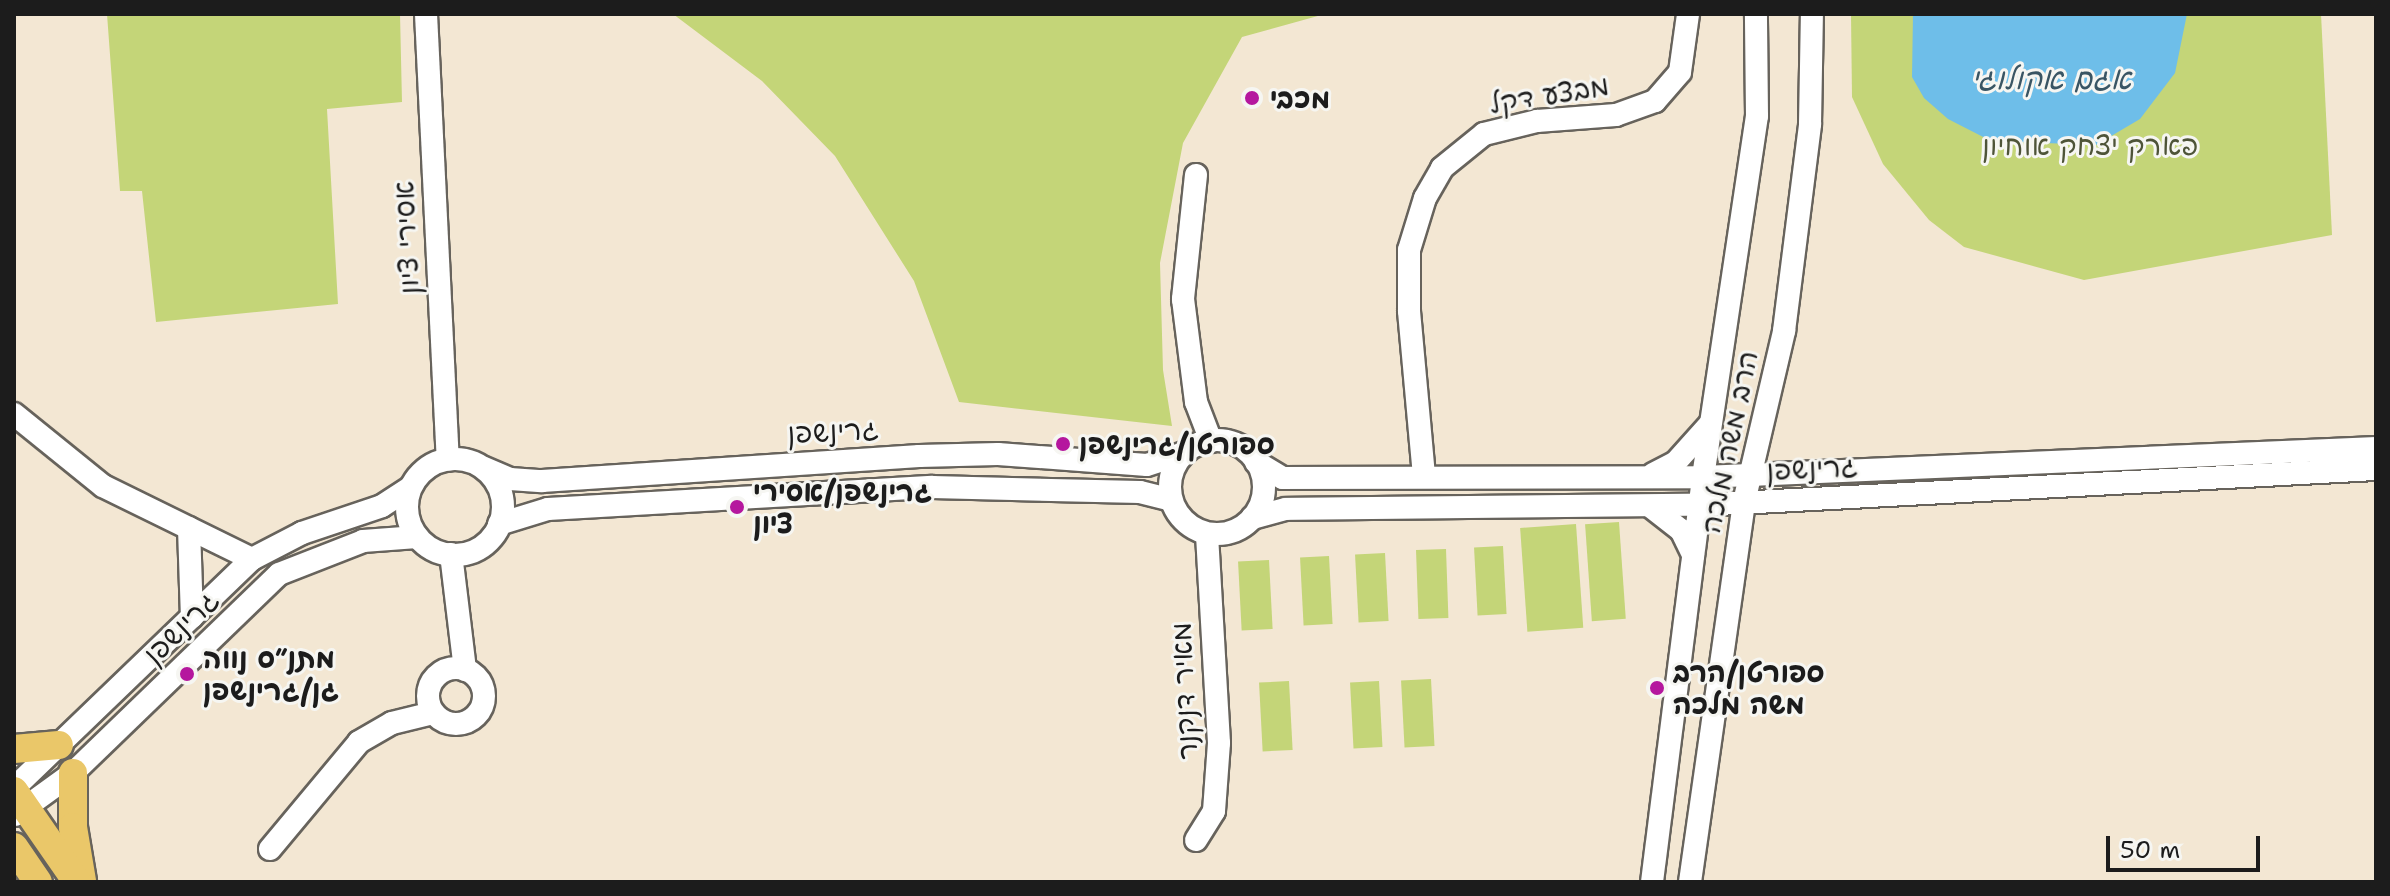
<!DOCTYPE html>
<meta charset="utf-8">
<style>
body{margin:0}
#map{position:relative;width:2390px;height:896px;overflow:hidden;background:#f3e7d3;font-family:"Shantell Sans","Playpen Sans Hebrew",sans-serif}
div>[style]{position:absolute}
.green>*{inset:0;background:#c4d578;transform-origin:0 0}
.water>*{inset:0;background:#6ebee9}
.roads{filter:drop-shadow(2px 0 #67635c) drop-shadow(-2px 0 #67635c) drop-shadow(0 2px #67635c) drop-shadow(0 -2px #67635c)}
.minor>*{height:22px;margin:-11px;padding:0 11px;transform-origin:11px;border-radius:11px;background:#fff}
.minor>.ring{margin:-11px;padding:0;box-sizing:content-box;background:none;border:22px solid #fff;border-radius:50%}
.major>*{height:28px;margin:-14px;padding:0 14px;transform-origin:14px;border-radius:14px;background:#eac769}
.dots>*{width:22px;height:22px;translate:-50% -50%;box-sizing:border-box;border:4px solid #f6f6f2;border-radius:50%}
span{translate:-50% -50%;white-space:nowrap;text-align:center;line-height:1.15;-webkit-text-stroke:6px #f6f6f2;paint-order:stroke}
.street-label{font-size:28px;color:#1c1c1c}
.poi-label{font-size:28px;color:#1c1c1c;font-weight:700}
.left{translate:0 -50%;text-align:left}
.park-label{font-size:28px;color:#4e5438}
.water-label{font-size:30px;color:#395564;font-style:italic}
.frame{position:absolute;inset:0;border:16px solid #1c1c1c;pointer-events:none}
.scale{position:absolute;left:2106px;top:836px;width:154px;height:36px;box-sizing:border-box;border:4px solid #1c1c1c;border-top:0;padding-left:10px;font-size:24px;line-height:28px;white-space:nowrap;color:#1c1c1c;-webkit-text-stroke:6px #f6f6f2;paint-order:stroke}
</style>
<div id="map">
<div class="green">
<div style="clip-path:polygon(107px 14px,400px 14px,402px 102px,327px 109px,338px 304px,156px 322px,142px 191px,120px 191px)"></div>
<div style="clip-path:polygon(673px 14px,1325px 14px,1242px 37px,1183px 143px,1160px 263px,1163px 370px,1172px 426px,959px 402px,914px 281px,835px 156px,762px 81px)"></div>
<div style="clip-path:polygon(1851px 14px,2321px 14px,2332px 235px,2084px 280px,1964px 247px,1929px 220px,1883px 164px,1852px 97px)"></div>
<div style="left:1619px;top:522px;width:97px;height:34px;rotate:86deg"></div>
<div style="left:1576px;top:524px;width:104px;height:56px;rotate:86deg"></div>
<div style="left:1503px;top:546px;width:68px;height:29px;rotate:87deg"></div>
<div style="left:1446px;top:549px;width:69px;height:30px;rotate:88deg"></div>
<div style="left:1385px;top:553px;width:68px;height:30px;rotate:87deg"></div>
<div style="left:1329px;top:556px;width:68px;height:29px;rotate:87deg"></div>
<div style="left:1269px;top:560px;width:69px;height:31px;rotate:87deg"></div>
<div style="left:1431px;top:679px;width:67px;height:30px;rotate:87deg"></div>
<div style="left:1289px;top:681px;width:69px;height:30px;rotate:87deg"></div>
<div style="left:1379px;top:681px;width:66px;height:29px;rotate:87deg"></div>
</div>
<div class="water">
<div style="clip-path:polygon(1913px 14px,2187px 14px,2175px 73px,2140px 119px,2096px 145px,1991px 141px,1948px 119px,1924px 98px,1912px 77px)"></div>
</div>
<div class="roads">
<div class="minor">
<div style="left:426px;top:14px;width:446px;rotate:87.2deg"></div>
<div style="left:1196px;top:175px;width:125px;rotate:96deg"></div>
<div style="left:1183px;top:299px;width:104px;rotate:82.8deg"></div>
<div style="left:1196px;top:402px;width:42px;rotate:69deg"></div>
<div style="left:14px;top:414px;width:114px;rotate:39deg"></div>
<div style="left:103px;top:486px;width:166px;rotate:26.1deg"></div>
<div class="ring" style="left:1170px;top:440px;width:72px;height:72px"></div>
<div class="ring" style="left:407px;top:459px;width:74px;height:74px"></div>
<div style="left:1256px;top:462px;width:31px;rotate:31deg"></div>
<div style="left:1283px;top:478px;width:420px;rotate:-0.1deg"></div>
<div style="left:1703px;top:477px;width:674px;rotate:-2.47deg"></div>
<div style="left:484px;top:468px;width:28px;rotate:23deg"></div>
<div style="left:510px;top:479px;width:32px;rotate:4deg"></div>
<div style="left:542px;top:481px;width:378px;rotate:-3.8deg"></div>
<div style="left:919px;top:456px;width:79px;rotate:-1.5deg"></div>
<div style="left:998px;top:454px;width:149px;rotate:4.2deg"></div>
<div style="left:1147px;top:465px;width:40px;rotate:-18deg"></div>
<div style="left:1653px;top:474px;width:25px;rotate:-27deg"></div>
<div style="left:1675px;top:463px;width:52px;rotate:-48.1deg"></div>
<div style="left:1424px;top:476px;width:166px;rotate:-95.2deg"></div>
<div style="left:1409px;top:311px;width:61px;rotate:-90deg"></div>
<div style="left:1409px;top:250px;width:54px;rotate:-72.9deg"></div>
<div style="left:1425px;top:198px;width:34px;rotate:-60deg"></div>
<div style="left:1442px;top:168px;width:54px;rotate:-39deg"></div>
<div style="left:1484px;top:134px;width:55px;rotate:-13.8deg"></div>
<div style="left:1537px;top:121px;width:79px;rotate:-4.3deg"></div>
<div style="left:1616px;top:115px;width:41px;rotate:-19.7deg"></div>
<div style="left:1655px;top:101px;width:38px;rotate:-49deg"></div>
<div style="left:1680px;top:72px;width:59px;rotate:-82.1deg"></div>
<div style="left:1650px;top:506px;width:39px;rotate:38deg"></div>
<div style="left:1681px;top:530px;width:28px;rotate:64deg"></div>
<div style="left:1252px;top:518px;width:35px;rotate:-15deg"></div>
<div style="left:1286px;top:509px;width:414px;rotate:-0.6deg"></div>
<div style="left:1700px;top:505px;width:677px;rotate:-3.05deg"></div>
<div style="left:499px;top:524px;width:51px;rotate:-17deg"></div>
<div style="left:548px;top:509px;width:385px;rotate:-3.3deg"></div>
<div style="left:932px;top:487px;width:208px;rotate:1.4deg"></div>
<div style="left:1140px;top:492px;width:32px;rotate:14deg"></div>
<div style="left:189px;top:528px;width:89px;rotate:88.1deg"></div>
<div style="left:451px;top:554px;width:117px;rotate:83.1deg"></div>
<div class="ring" style="left:428px;top:668px;width:34px;height:34px"></div>
<div style="left:14px;top:788px;width:330px;rotate:-43.9deg"></div>
<div style="left:252px;top:559px;width:56px;rotate:-27.5deg"></div>
<div style="left:302px;top:533px;width:84px;rotate:-18.6deg"></div>
<div style="left:382px;top:506px;width:33px;rotate:-33deg"></div>
<div style="left:15px;top:815px;width:72px;rotate:-35.9deg"></div>
<div style="left:73px;top:773px;width:286px;rotate:-44deg"></div>
<div style="left:279px;top:574px;width:90px;rotate:-21.4deg"></div>
<div style="left:363px;top:541px;width:54px;rotate:-4.2deg"></div>
<div style="left:1196px;top:840px;width:34px;rotate:-58deg"></div>
<div style="left:1214px;top:811px;width:68px;rotate:-85.8deg"></div>
<div style="left:1219px;top:743px;width:209px;rotate:-93.3deg"></div>
<div style="left:270px;top:849px;width:139px;rotate:-50.2deg"></div>
<div style="left:359px;top:742px;width:38px;rotate:-30deg"></div>
<div style="left:392px;top:723px;width:42px;rotate:-13.7deg"></div>
<div style="left:1652px;top:882px;width:408px;rotate:-82.8deg"></div>
<div style="left:1703px;top:477px;width:365px;rotate:-81.5deg"></div>
<div style="left:1757px;top:116px;width:102px;rotate:-90.6deg"></div>
<div style="left:1690px;top:882px;width:384px;rotate:-81.9deg"></div>
<div style="left:1744px;top:502px;width:176px;rotate:-76.8deg"></div>
<div style="left:1784px;top:331px;width:209px;rotate:-82.8deg"></div>
<div style="left:1810px;top:124px;width:110px;rotate:-89deg"></div>
</div>
<div class="major">
<div style="left:14px;top:749px;width:45px;rotate:-5.1deg"></div>
<div style="left:73px;top:773px;width:54px;rotate:90deg"></div>
<div style="left:73px;top:827px;width:55px;rotate:80.5deg"></div>
<div style="left:14px;top:791px;width:111px;rotate:55.3deg"></div>
<div style="left:14px;top:847px;width:42px;rotate:55.6deg"></div>
</div>
</div>
<div class="dots">
<div style="left:1252px;top:98px;background:#b5179e"></div>
<div style="left:1063px;top:444px;background:#b5179e"></div>
<div style="left:737px;top:507px;background:#b5179e"></div>
<div style="left:187px;top:674px;background:#b5179e"></div>
<div style="left:1657px;top:688px;background:#b5179e"></div>
</div>
<div class="street-label">
<span style="left:1549px;top:94px;rotate:-9deg">מבצע דקל</span>
<span style="left:406px;top:238px;rotate:-93deg">אסירי ציון</span>
<span style="left:833px;top:431px;rotate:-3deg">גרינשפן</span>
<span style="left:1729px;top:442px;rotate:-78deg">הרב משה מלכה</span>
<span style="left:1812px;top:468px;rotate:-3deg">גרינשפן</span>
<span style="left:181px;top:627px;rotate:-44deg">גרינשפן</span>
<span style="left:1184px;top:691px;rotate:-93deg">מאיר דנקנר</span>
</div>
<div class="poi-label">
<span class="left" style="left:1270px;top:98px">מכבי</span>
<span class="left" style="left:1079px;top:444px">ספורטן/גרינשפן</span>
<span class="left" style="left:753px;top:507px">גרינשפן/אסירי<br>ציון</span>
<span class="left" style="left:203px;top:674px">מתנ״ס נווה<br>גן/גרינשפן</span>
<span class="left" style="left:1673px;top:688px">ספורטן/הרב<br>משה מלכה</span>
</div>
<div class="park-label">
<span style="left:2090px;top:145px">פארק יצחק אוחיון</span>
</div>
<div class="water-label">
<span style="left:2051px;top:79px">אגם אקולוגי</span>
</div>
<div class="frame"></div>
<div class="scale">50 m</div>
</div>
